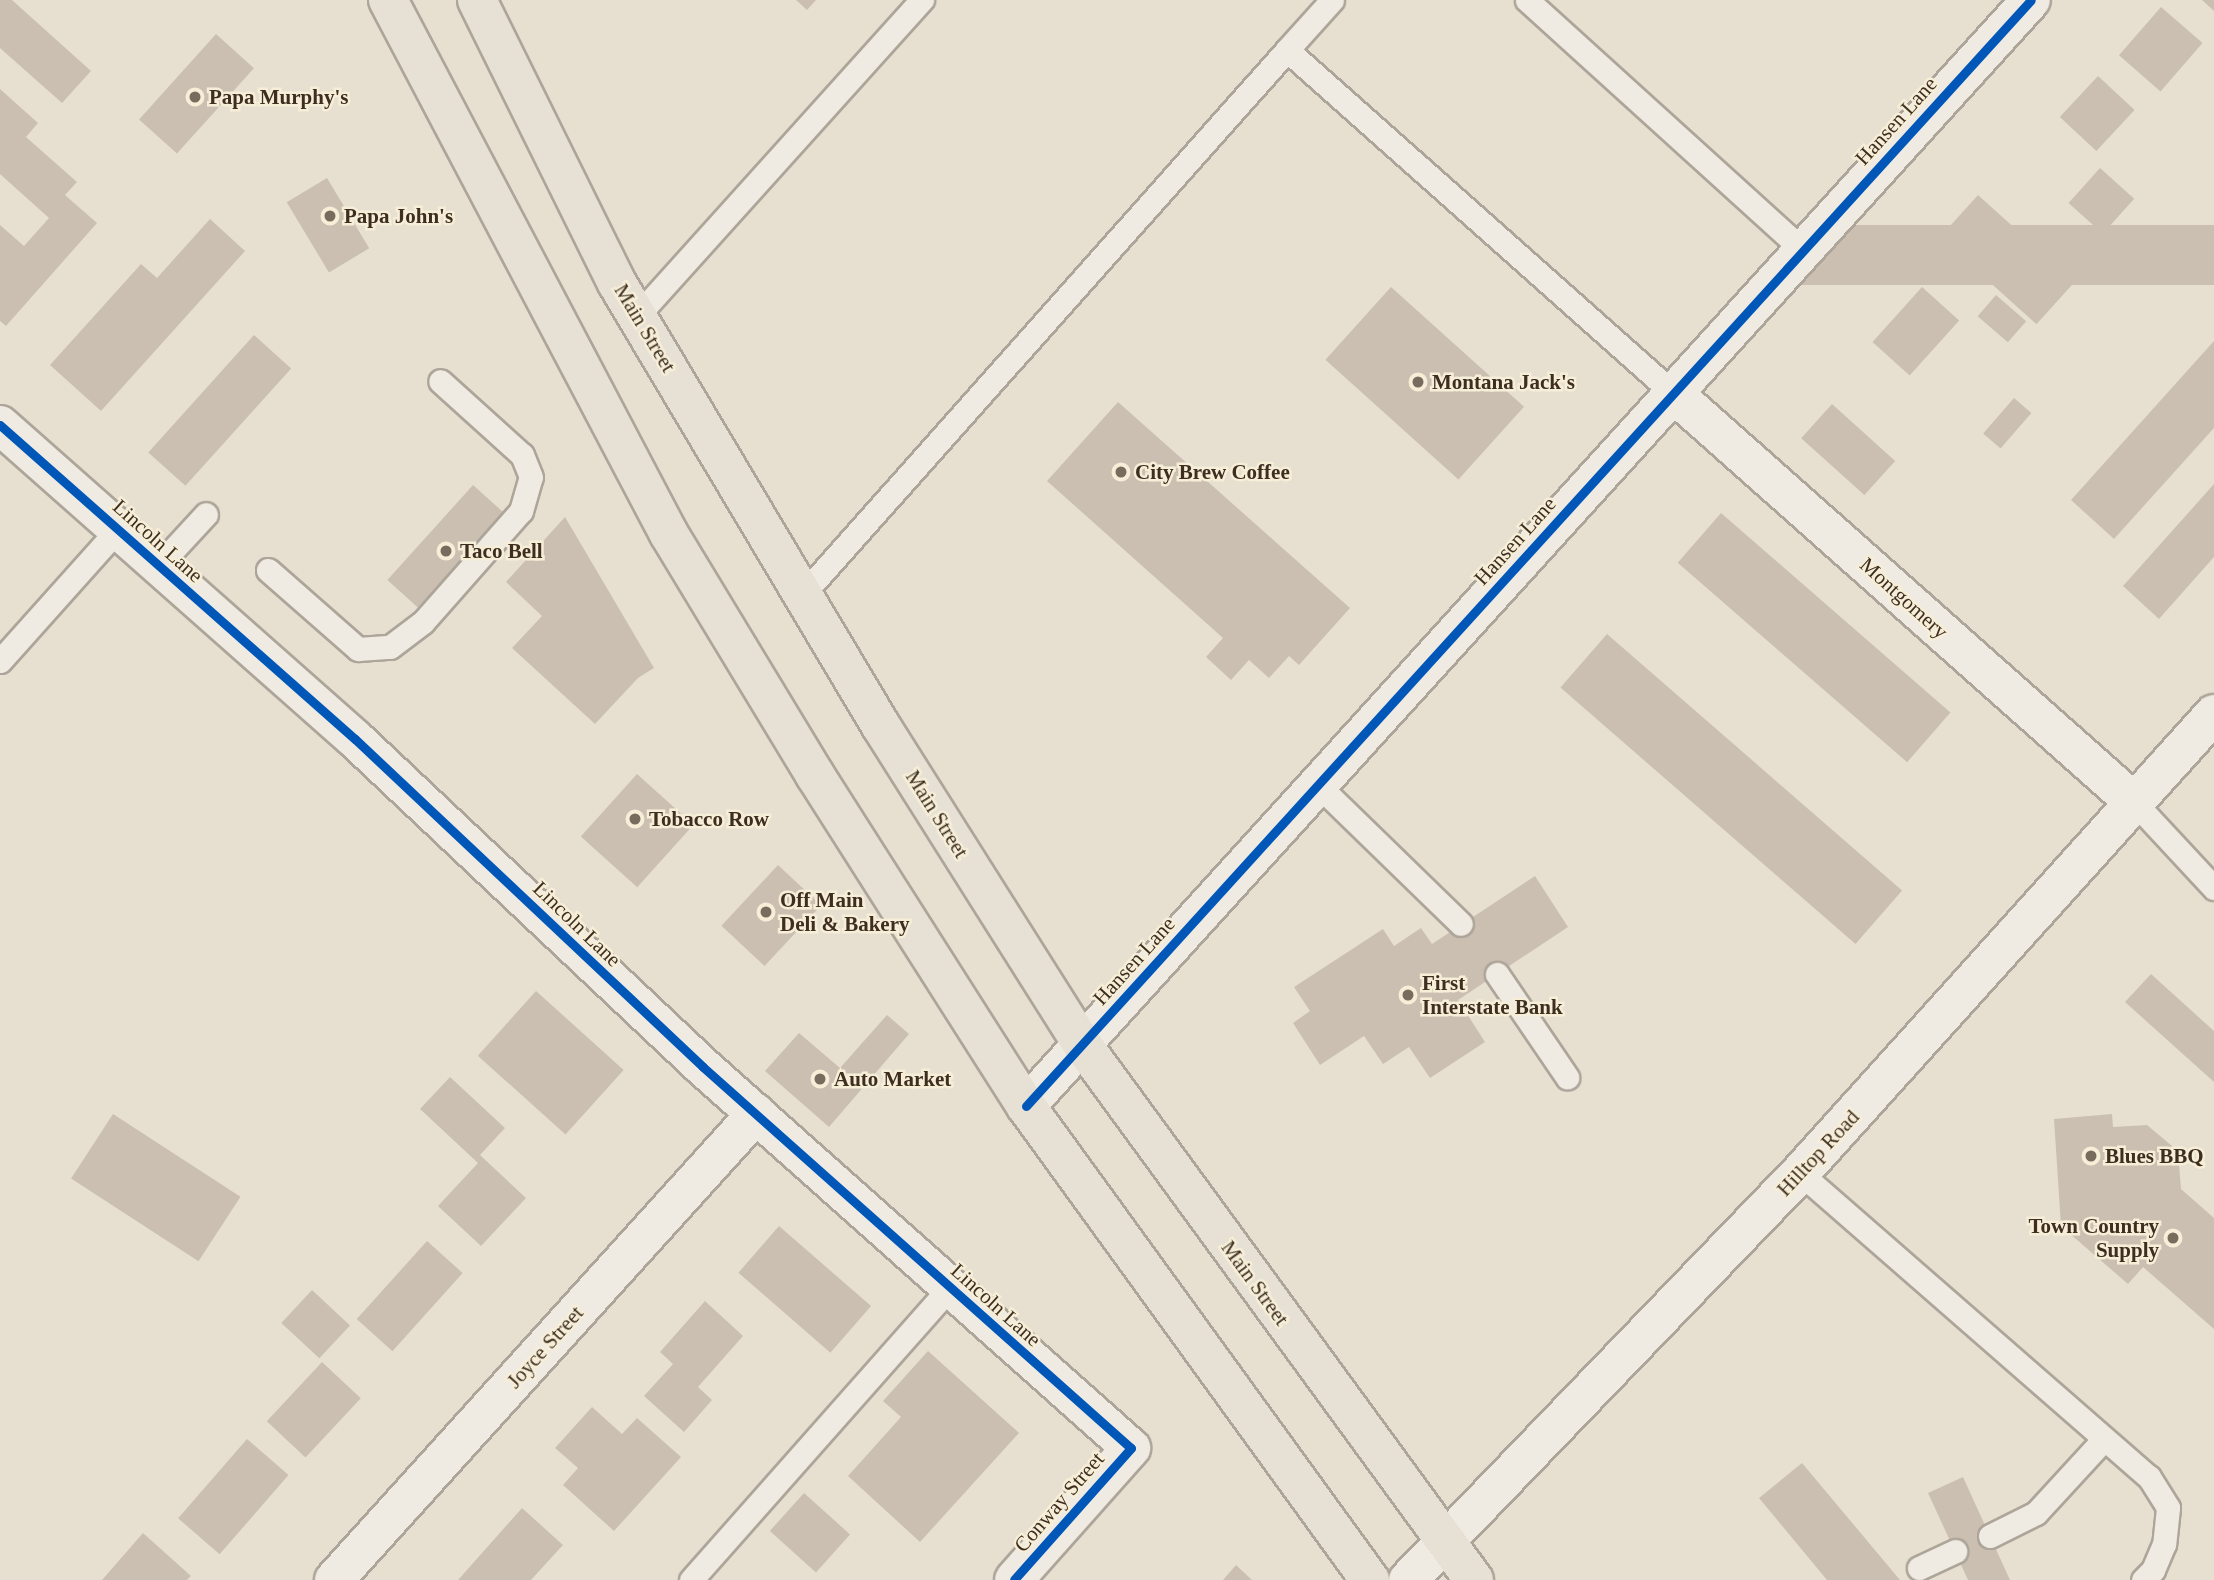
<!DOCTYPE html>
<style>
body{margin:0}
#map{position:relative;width:2214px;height:1580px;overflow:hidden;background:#e7e0d1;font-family:"Times New Roman",serif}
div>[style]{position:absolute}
.building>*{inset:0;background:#cbbfb2;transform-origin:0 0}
.roads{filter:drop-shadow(2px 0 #ada599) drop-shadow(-2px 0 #ada599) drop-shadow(0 2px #ada599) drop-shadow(0 -2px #ada599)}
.lane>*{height:23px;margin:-11.5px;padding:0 11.5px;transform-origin:11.5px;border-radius:11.5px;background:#efebe3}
.street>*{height:38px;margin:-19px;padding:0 19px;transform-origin:19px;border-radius:19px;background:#efebe3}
.secondary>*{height:38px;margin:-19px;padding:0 19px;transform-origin:19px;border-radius:19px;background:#efebe3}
.primary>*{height:38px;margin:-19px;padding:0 19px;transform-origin:19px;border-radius:19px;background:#e6e1d4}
.cycleway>*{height:9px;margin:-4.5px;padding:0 4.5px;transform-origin:4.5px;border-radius:4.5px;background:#0057b8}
.dots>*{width:19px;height:19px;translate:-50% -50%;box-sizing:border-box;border:4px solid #f7eed8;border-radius:50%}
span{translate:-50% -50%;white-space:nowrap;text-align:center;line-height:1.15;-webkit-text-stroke:5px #f7eed8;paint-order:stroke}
.poi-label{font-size:21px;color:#3d2e20;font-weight:700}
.left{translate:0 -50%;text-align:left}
.right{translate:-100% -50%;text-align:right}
.street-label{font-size:21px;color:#3d2e20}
</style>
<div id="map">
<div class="building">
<div style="clip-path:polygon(0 0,12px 0,91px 71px,62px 103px,0 48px)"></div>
<div style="clip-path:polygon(796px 0,816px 0,807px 10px)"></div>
<div style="clip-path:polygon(2202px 0,2214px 0,2214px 11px)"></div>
<div style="left:2161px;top:7px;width:55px;height:64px;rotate:41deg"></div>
<div style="left:216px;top:34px;width:51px;height:115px;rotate:42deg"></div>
<div style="left:2098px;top:76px;width:50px;height:56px;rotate:43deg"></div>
<div style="clip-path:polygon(0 89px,38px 123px,26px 137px,77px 182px,65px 195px,97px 223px,6px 326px,0 321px,0 225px,24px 246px,49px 218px,0 174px)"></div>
<div style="left:2100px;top:168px;width:46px;height:47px;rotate:42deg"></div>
<div style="left:327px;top:178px;width:82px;height:47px;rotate:59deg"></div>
<div style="left:1978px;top:195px;width:130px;height:57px;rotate:42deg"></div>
<div style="clip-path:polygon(210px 219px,245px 251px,101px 411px,50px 365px,141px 264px,157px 278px)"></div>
<div style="left:2214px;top:225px;width:60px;height:421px;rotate:90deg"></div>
<div style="left:1391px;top:287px;width:179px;height:98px;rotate:42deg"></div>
<div style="left:1922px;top:287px;width:50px;height:74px;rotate:42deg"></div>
<div style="left:1996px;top:295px;width:40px;height:28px;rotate:41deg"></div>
<div style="left:254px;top:335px;width:50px;height:158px;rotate:42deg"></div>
<div style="clip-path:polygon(2214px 341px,2214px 428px,2114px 539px,2071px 500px)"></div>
<div style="left:2014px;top:398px;width:23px;height:47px;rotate:41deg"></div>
<div style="clip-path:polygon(1118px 402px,1350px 608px,1299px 665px,1289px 656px,1269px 678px,1249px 660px,1231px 680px,1206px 657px,1223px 638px,1047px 481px)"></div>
<div style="left:1832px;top:404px;width:85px;height:46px;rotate:42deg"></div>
<div style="clip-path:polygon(2214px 484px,2214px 557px,2159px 619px,2123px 586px)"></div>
<div style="left:473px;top:485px;width:50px;height:128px;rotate:42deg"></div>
<div style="left:1721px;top:513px;width:304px;height:66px;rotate:41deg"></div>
<div style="clip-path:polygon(565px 517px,654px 668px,638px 678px,595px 724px,512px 648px,542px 616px,506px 582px)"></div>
<div style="left:1607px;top:634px;width:391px;height:71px;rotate:41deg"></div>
<div style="left:637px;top:774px;width:76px;height:84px;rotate:42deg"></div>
<div style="left:778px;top:865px;width:59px;height:83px;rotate:43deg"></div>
<div style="clip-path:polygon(1535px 876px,1568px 927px,1458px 1000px,1485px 1042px,1430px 1078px,1409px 1047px,1383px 1064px,1364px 1036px,1320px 1065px,1293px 1023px,1310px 1011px,1294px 987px,1383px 929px,1394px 946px,1421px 928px,1432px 944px)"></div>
<div style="clip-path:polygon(2151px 974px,2214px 1031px,2214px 1082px,2125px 1002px)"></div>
<div style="left:536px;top:991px;width:118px;height:87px;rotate:42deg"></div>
<div style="clip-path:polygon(887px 1015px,909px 1034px,829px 1127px,765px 1071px,799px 1033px,840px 1068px)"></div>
<div style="clip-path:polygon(450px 1077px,505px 1128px,480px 1155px,526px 1198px,481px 1246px,438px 1206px,478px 1163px,420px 1109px)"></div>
<div style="left:113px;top:1114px;width:152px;height:77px;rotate:33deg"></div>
<div style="clip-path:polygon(2112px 1114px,2113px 1127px,2147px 1125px,2178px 1151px,2181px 1189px,2214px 1218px,2214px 1329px,2143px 1267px,2128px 1284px,2061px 1226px,2054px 1119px)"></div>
<div style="left:779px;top:1226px;width:122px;height:62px;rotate:41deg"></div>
<div style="left:427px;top:1241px;width:48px;height:105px;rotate:42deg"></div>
<div style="left:312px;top:1290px;width:52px;height:45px;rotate:43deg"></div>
<div style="clip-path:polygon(705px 1301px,743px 1336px,698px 1387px,712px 1400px,684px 1432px,644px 1396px,673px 1364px,660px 1352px)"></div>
<div style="clip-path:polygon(928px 1351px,1019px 1433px,920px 1542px,848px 1476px,901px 1417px,883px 1401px)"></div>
<div style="left:322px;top:1362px;width:53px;height:81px;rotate:43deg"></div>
<div style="clip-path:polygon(592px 1407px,622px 1434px,637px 1418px,681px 1457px,614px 1531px,563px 1485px,578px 1468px,555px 1448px)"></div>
<div style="left:247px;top:1439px;width:55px;height:105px;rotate:41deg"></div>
<div style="clip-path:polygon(1802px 1463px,1900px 1580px,1827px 1580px,1759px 1498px)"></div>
<div style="clip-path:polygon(1963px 1477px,2010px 1580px,1968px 1580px,1928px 1493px)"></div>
<div style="left:804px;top:1493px;width:62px;height:51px;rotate:42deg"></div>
<div style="clip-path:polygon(522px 1508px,563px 1545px,531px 1580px,458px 1580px)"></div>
<div style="clip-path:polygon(143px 1533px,191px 1576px,187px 1580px,102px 1580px)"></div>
<div style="clip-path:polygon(1236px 1565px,1252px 1580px,1223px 1580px)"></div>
</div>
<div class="roads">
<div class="lane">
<div style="left:1527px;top:0;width:372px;rotate:42.2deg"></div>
<div style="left:1287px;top:50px;width:67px;rotate:-48deg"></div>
<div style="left:637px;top:316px;width:426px;rotate:-48deg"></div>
<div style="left:159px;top:565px;width:69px;rotate:-47.3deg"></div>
<div style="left:268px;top:570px;width:120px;rotate:41.3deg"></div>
<div style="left:358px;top:649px;width:32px;rotate:-4deg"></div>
<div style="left:390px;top:647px;width:41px;rotate:-37.1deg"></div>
<div style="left:423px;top:622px;width:148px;rotate:-48.6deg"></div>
<div style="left:521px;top:511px;width:35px;rotate:-74deg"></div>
<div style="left:531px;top:477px;width:24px;rotate:-112deg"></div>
<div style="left:522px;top:455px;width:110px;rotate:-137.9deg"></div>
<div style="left:803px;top:594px;width:728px;rotate:-48.34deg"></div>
<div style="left:1287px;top:50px;width:516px;rotate:41.62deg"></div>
<div style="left:0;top:661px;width:178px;rotate:-48.2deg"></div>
<div style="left:1318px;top:785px;width:199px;rotate:44.2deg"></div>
<div style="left:2135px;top:803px;width:116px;rotate:47.1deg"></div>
<div style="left:1497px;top:974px;width:125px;rotate:55.8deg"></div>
<div style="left:1800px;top:1173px;width:463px;rotate:41.1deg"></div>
<div style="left:2149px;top:1477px;width:36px;rotate:58deg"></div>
<div style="left:2168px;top:1508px;width:36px;rotate:96deg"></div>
<div style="left:2164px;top:1544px;width:28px;rotate:113deg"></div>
<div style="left:2153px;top:1570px;width:14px;rotate:135deg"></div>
<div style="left:1990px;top:1536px;width:51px;rotate:-26.6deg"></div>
<div style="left:2036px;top:1513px;width:100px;rotate:-47.4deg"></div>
<div style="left:1919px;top:1568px;width:40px;rotate:-25deg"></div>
<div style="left:691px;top:1580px;width:391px;rotate:-48.5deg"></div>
</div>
<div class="street">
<div style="left:1673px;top:393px;width:618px;rotate:41.59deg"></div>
<div style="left:0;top:425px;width:474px;rotate:41.5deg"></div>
<div style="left:355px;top:739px;width:478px;rotate:43.3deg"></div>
<div style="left:703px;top:1067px;width:573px;rotate:41.68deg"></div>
<div style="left:1131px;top:1448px;width:176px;rotate:131.6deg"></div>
<div style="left:334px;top:1580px;width:629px;rotate:-47.84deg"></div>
</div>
<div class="secondary">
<div style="left:1026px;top:1106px;width:1494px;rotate:-47.74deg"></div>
<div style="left:1408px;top:1580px;width:565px;rotate:-46.08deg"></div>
<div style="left:1800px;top:1173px;width:618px;rotate:-47.95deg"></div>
</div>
<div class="primary">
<div style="left:388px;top:0;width:603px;rotate:62.25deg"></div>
<div style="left:669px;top:534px;width:282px;rotate:58.8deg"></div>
<div style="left:815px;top:775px;width:393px;rotate:57.5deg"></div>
<div style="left:1026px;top:1106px;width:586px;rotate:54.03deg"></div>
<div style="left:477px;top:0;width:316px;rotate:63.7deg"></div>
<div style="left:617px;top:283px;width:516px;rotate:59.21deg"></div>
<div style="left:881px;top:726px;width:376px;rotate:57.7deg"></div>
<div style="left:1082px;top:1044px;width:664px;rotate:53.82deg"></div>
</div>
</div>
<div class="cycleway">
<div style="left:0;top:425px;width:474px;rotate:41.5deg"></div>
<div style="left:355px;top:739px;width:478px;rotate:43.3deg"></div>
<div style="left:703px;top:1067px;width:573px;rotate:41.68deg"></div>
<div style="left:1131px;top:1448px;width:176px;rotate:131.6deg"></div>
<div style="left:1026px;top:1106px;width:1494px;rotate:-47.74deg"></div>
</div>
<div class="dots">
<div style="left:195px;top:97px;background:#786c5e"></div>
<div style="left:330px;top:216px;background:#786c5e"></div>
<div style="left:1418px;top:382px;background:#786c5e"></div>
<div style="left:1121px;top:472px;background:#786c5e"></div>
<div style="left:446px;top:551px;background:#786c5e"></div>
<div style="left:635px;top:819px;background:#786c5e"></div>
<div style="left:766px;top:912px;background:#786c5e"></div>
<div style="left:1408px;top:995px;background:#786c5e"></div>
<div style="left:820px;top:1079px;background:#786c5e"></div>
<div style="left:2091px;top:1156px;background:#786c5e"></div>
<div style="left:2173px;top:1238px;background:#786c5e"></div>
</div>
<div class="poi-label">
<span class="left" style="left:209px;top:97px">Papa Murphy's</span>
<span class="left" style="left:344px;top:216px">Papa John's</span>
<span class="left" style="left:1432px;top:382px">Montana Jack's</span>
<span class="left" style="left:1135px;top:472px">City Brew Coffee</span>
<span class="left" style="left:460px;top:551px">Taco Bell</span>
<span class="left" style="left:649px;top:819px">Tobacco Row</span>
<span class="left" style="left:780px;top:912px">Off Main<br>Deli &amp; Bakery</span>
<span class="left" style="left:1422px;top:995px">First<br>Interstate Bank</span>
<span class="left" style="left:834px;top:1079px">Auto Market</span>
<span class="left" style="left:2105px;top:1156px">Blues BBQ</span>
<span class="right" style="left:2159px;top:1238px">Town Country<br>Supply</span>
</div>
<div class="street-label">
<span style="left:1896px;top:121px;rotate:-48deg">Hansen Lane</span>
<span style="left:645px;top:328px;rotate:59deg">Main Street</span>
<span style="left:158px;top:541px;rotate:42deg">Lincoln Lane</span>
<span style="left:1515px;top:541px;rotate:-48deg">Hansen Lane</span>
<span style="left:1904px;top:598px;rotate:42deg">Montgomery</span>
<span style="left:937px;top:814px;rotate:58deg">Main Street</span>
<span style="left:577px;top:924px;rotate:44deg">Lincoln Lane</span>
<span style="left:1134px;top:961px;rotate:-48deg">Hansen Lane</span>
<span style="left:1818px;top:1153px;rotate:-47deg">Hilltop Road</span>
<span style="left:1255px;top:1283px;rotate:54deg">Main Street</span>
<span style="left:996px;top:1305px;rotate:42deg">Lincoln Lane</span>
<span style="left:545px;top:1347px;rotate:-48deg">Joyce Street</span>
<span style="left:1059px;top:1502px;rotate:-49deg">Conway Street</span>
</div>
</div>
